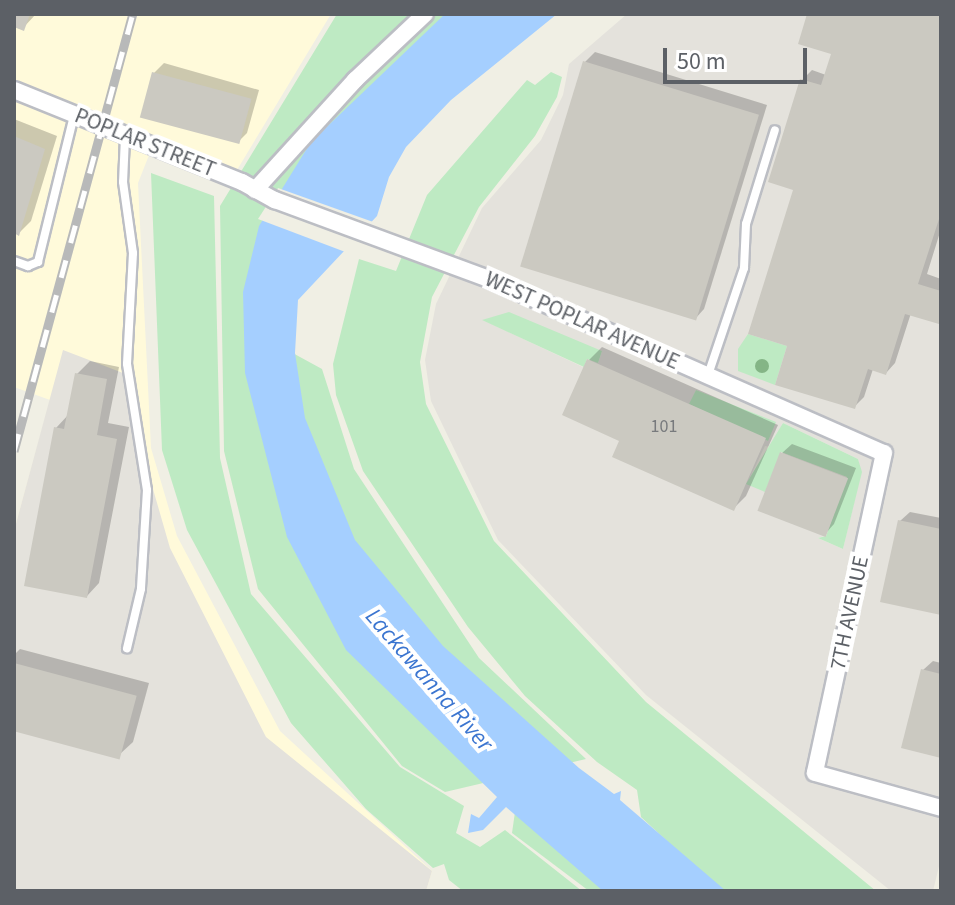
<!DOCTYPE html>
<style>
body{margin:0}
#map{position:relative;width:955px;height:905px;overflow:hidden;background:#f0efe4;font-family:"Source Sans 3",sans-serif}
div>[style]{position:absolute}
.commercial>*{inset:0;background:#fffada}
.industrial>*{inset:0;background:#e4e2dc}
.green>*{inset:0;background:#beeac3}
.water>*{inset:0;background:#a5cfff}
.pier>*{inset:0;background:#f0efe4}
.shadow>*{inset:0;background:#0003}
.building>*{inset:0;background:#cbc9c1;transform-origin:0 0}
.roads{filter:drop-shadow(2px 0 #bcbec4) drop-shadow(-2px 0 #bcbec4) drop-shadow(0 2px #bcbec4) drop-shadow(0 -2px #bcbec4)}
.service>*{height:8px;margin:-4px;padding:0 4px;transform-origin:4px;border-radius:4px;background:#fff}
.minor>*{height:16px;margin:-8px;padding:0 8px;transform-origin:8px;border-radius:8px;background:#fff}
.rail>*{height:9px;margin-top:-4.5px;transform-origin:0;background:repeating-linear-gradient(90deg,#fff 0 18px,#b8b9b9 0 36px);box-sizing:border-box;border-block:2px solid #b8b9b9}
.trees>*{width:14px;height:14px;margin:-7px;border-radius:50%;background:#84b586}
span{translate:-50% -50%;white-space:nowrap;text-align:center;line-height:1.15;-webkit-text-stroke:8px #fff;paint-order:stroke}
.number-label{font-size:18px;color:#787a7d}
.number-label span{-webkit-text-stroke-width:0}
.street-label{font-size:22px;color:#5c6066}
.water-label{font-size:24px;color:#3b75d0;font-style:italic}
.frame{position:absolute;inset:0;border:16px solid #5c6066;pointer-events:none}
.scale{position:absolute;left:663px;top:48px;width:144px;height:36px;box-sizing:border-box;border:4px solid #5c6066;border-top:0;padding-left:10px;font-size:24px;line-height:28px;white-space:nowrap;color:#5c6066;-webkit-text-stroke:6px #fff;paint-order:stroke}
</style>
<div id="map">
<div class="commercial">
<div style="clip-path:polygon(14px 14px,331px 14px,237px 170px,155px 140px,138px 183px,151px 448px,177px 536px,280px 731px,432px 871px,426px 891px,14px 891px,14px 531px,50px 400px,14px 387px)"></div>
</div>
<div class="industrial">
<div style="clip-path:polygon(evenodd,627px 14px,941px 14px,941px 858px,933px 891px,891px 891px,646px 695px,498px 540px,431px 401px,425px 360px,436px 304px,482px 208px,541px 140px,563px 95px,569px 64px,627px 14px,483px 320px,602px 351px,598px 363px,587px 359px,583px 367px,483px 320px,627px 14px,696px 390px,765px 419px,768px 441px,690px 404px,696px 390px,627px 14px,783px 423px,858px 459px,861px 473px,843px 549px,818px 538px,825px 536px,848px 478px,780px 452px,747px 484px,765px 446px,771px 447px,783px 423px)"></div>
<div style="clip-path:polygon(63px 350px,136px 378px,140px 444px,170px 548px,266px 737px,432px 871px,426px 891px,14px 891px,14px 531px)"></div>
</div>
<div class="green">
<div style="clip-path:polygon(337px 14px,468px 14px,267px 339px,322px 369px,354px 469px,479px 658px,586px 759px,445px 792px,402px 766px,258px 589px,224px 451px,220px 206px)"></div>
<div style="clip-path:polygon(551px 72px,562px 77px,557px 97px,535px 136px,479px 207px,432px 297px,420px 362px,426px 404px,494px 541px,646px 702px,876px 891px,726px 891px,706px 877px,641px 817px,637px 790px,597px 762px,525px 696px,468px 627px,363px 471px,336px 395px,333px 364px,359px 259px,396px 271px,427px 195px,527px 80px,535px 85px)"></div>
<div style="clip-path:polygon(151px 173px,214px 196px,220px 458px,251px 594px,400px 767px,464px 806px,456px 833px,480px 847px,505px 830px,582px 891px,463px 891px,449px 880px,444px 864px,433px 868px,366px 809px,291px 723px,187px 530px,162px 450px)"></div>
<div style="clip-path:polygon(509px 312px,602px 351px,598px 363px,587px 359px,584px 367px,482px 320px)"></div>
<div style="clip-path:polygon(748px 334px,787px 346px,775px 385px,738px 371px,738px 349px)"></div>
<div style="clip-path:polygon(696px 390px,776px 422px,768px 441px,689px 404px)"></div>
<div style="clip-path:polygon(783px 423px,858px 459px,862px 472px,843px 549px,818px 538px,826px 536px,847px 477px,781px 452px,765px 492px,746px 484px)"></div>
<div style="clip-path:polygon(515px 812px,620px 891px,589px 891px,512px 833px)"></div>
</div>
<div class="water">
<div style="clip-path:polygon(445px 14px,557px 14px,451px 100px,406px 147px,389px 177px,377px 216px,298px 300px,295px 353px,305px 418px,355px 540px,443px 646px,579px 768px,614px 794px,621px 791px,620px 800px,726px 891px,603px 891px,506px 807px,483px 830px,468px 833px,471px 814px,479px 818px,497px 797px,346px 650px,287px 537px,245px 373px,243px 292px,259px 226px,311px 142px)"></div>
</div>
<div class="pier">
<div style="clip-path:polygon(278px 188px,376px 223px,348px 253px,258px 219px)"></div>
</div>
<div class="shadow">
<div style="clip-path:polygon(14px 14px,36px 14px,23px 28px,14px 25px)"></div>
<div style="clip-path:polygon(809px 14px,941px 14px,941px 229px,927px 274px,941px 279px,941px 319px,911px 313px,895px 363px,886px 373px,873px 369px,864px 397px,854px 407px,790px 345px,802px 80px,812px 70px,826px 75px,833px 53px)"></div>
<div style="clip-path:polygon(595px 52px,767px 105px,704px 309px,695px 319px,585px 62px)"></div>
<div style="clip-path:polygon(164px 63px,259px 90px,247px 133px,237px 143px,154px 73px)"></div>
<div style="clip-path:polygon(14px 119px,57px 136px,31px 221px,19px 233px,14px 231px)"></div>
<div style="clip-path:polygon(602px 347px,778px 425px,746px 496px,734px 508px,622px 440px,589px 360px)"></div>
<div style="clip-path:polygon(90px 361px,119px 367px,108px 423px,129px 427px,99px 583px,87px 596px,56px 428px,69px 414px,77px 374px)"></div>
<div style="clip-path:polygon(792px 444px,856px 468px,834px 524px,825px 534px,782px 453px)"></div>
<div style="clip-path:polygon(910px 512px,941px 518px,941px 613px,900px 521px)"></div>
<div style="clip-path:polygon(20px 649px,149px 683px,133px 742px,120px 754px,14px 727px,14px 655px)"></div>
<div style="clip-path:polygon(933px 661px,941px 663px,941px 756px,923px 670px)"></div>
</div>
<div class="building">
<div style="clip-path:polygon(14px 14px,30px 14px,24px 31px,14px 27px)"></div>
<div style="clip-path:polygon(807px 14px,941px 14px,941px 213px,918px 284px,941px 291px,941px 317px,939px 324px,905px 314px,886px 375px,868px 369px,855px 409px,775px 385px,787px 346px,748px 334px,793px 190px,768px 182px,800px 79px,821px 85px,831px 54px,798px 44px)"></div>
<div style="left:583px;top:61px;width:184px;height:215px;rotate:17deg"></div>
<div style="left:152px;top:72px;width:103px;height:47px;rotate:15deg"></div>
<div style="clip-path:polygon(14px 136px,45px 149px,19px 236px,14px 233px)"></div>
<div style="clip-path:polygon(587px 359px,766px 438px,734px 511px,612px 457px,619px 441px,562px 415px)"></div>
<div style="clip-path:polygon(75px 373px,107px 379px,97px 435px,117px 439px,87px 598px,24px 586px,54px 427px,64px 429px)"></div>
<div style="left:780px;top:452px;width:73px;height:63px;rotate:21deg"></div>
<div style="clip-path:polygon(898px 520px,941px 529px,941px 615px,880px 602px)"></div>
<div style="left:14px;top:663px;width:127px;height:66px;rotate:15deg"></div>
<div style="clip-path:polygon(921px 669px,941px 674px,941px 758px,901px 748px)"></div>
</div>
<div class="roads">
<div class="service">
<div style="left:125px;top:137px;width:45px;rotate:92.5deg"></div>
<div style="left:123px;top:182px;width:72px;rotate:82deg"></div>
<div style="left:133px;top:253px;width:111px;rotate:93.1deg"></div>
<div style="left:127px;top:364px;width:128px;rotate:81deg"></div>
<div style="left:147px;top:490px;width:99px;rotate:93.5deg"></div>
<div style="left:141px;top:589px;width:61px;rotate:103.3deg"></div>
<div style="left:14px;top:261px;width:15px;rotate:20deg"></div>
<div style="left:28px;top:266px;width:11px;rotate:-22deg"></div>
<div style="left:38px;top:262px;width:151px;rotate:-76.2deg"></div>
<div style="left:708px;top:375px;width:113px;rotate:-71.4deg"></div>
<div style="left:744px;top:268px;width:44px;rotate:-87.4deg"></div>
<div style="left:746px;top:224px;width:98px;rotate:-72.9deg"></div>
</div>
<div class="minor">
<div style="left:14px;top:90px;width:246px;rotate:22deg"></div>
<div style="left:242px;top:182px;width:38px;rotate:29deg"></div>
<div style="left:275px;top:200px;width:230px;rotate:20.3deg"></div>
<div style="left:491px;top:280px;width:429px;rotate:23.8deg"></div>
<div style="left:884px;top:453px;width:327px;rotate:102.2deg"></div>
<div style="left:815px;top:773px;width:131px;rotate:15.5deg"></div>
<div style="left:255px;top:190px;width:149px;rotate:-47.7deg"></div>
<div style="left:355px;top:80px;width:96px;rotate:-43.3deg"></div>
</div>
</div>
<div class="rail">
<div style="left:14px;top:451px;width:453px;rotate:-74.8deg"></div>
</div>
<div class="trees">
<div style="left:762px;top:366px"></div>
</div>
<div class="number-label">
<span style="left:664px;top:427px">101</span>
</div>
<div class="street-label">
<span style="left:145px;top:143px;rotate:22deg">POPLAR STREET</span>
<span style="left:582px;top:321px;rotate:24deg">WEST POPLAR AVENUE</span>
<span style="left:850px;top:613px;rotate:-78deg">7TH AVENUE</span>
</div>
<div class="water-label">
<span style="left:429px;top:680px;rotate:49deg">Lackawanna River</span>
</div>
<div class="frame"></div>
<div class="scale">50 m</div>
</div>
